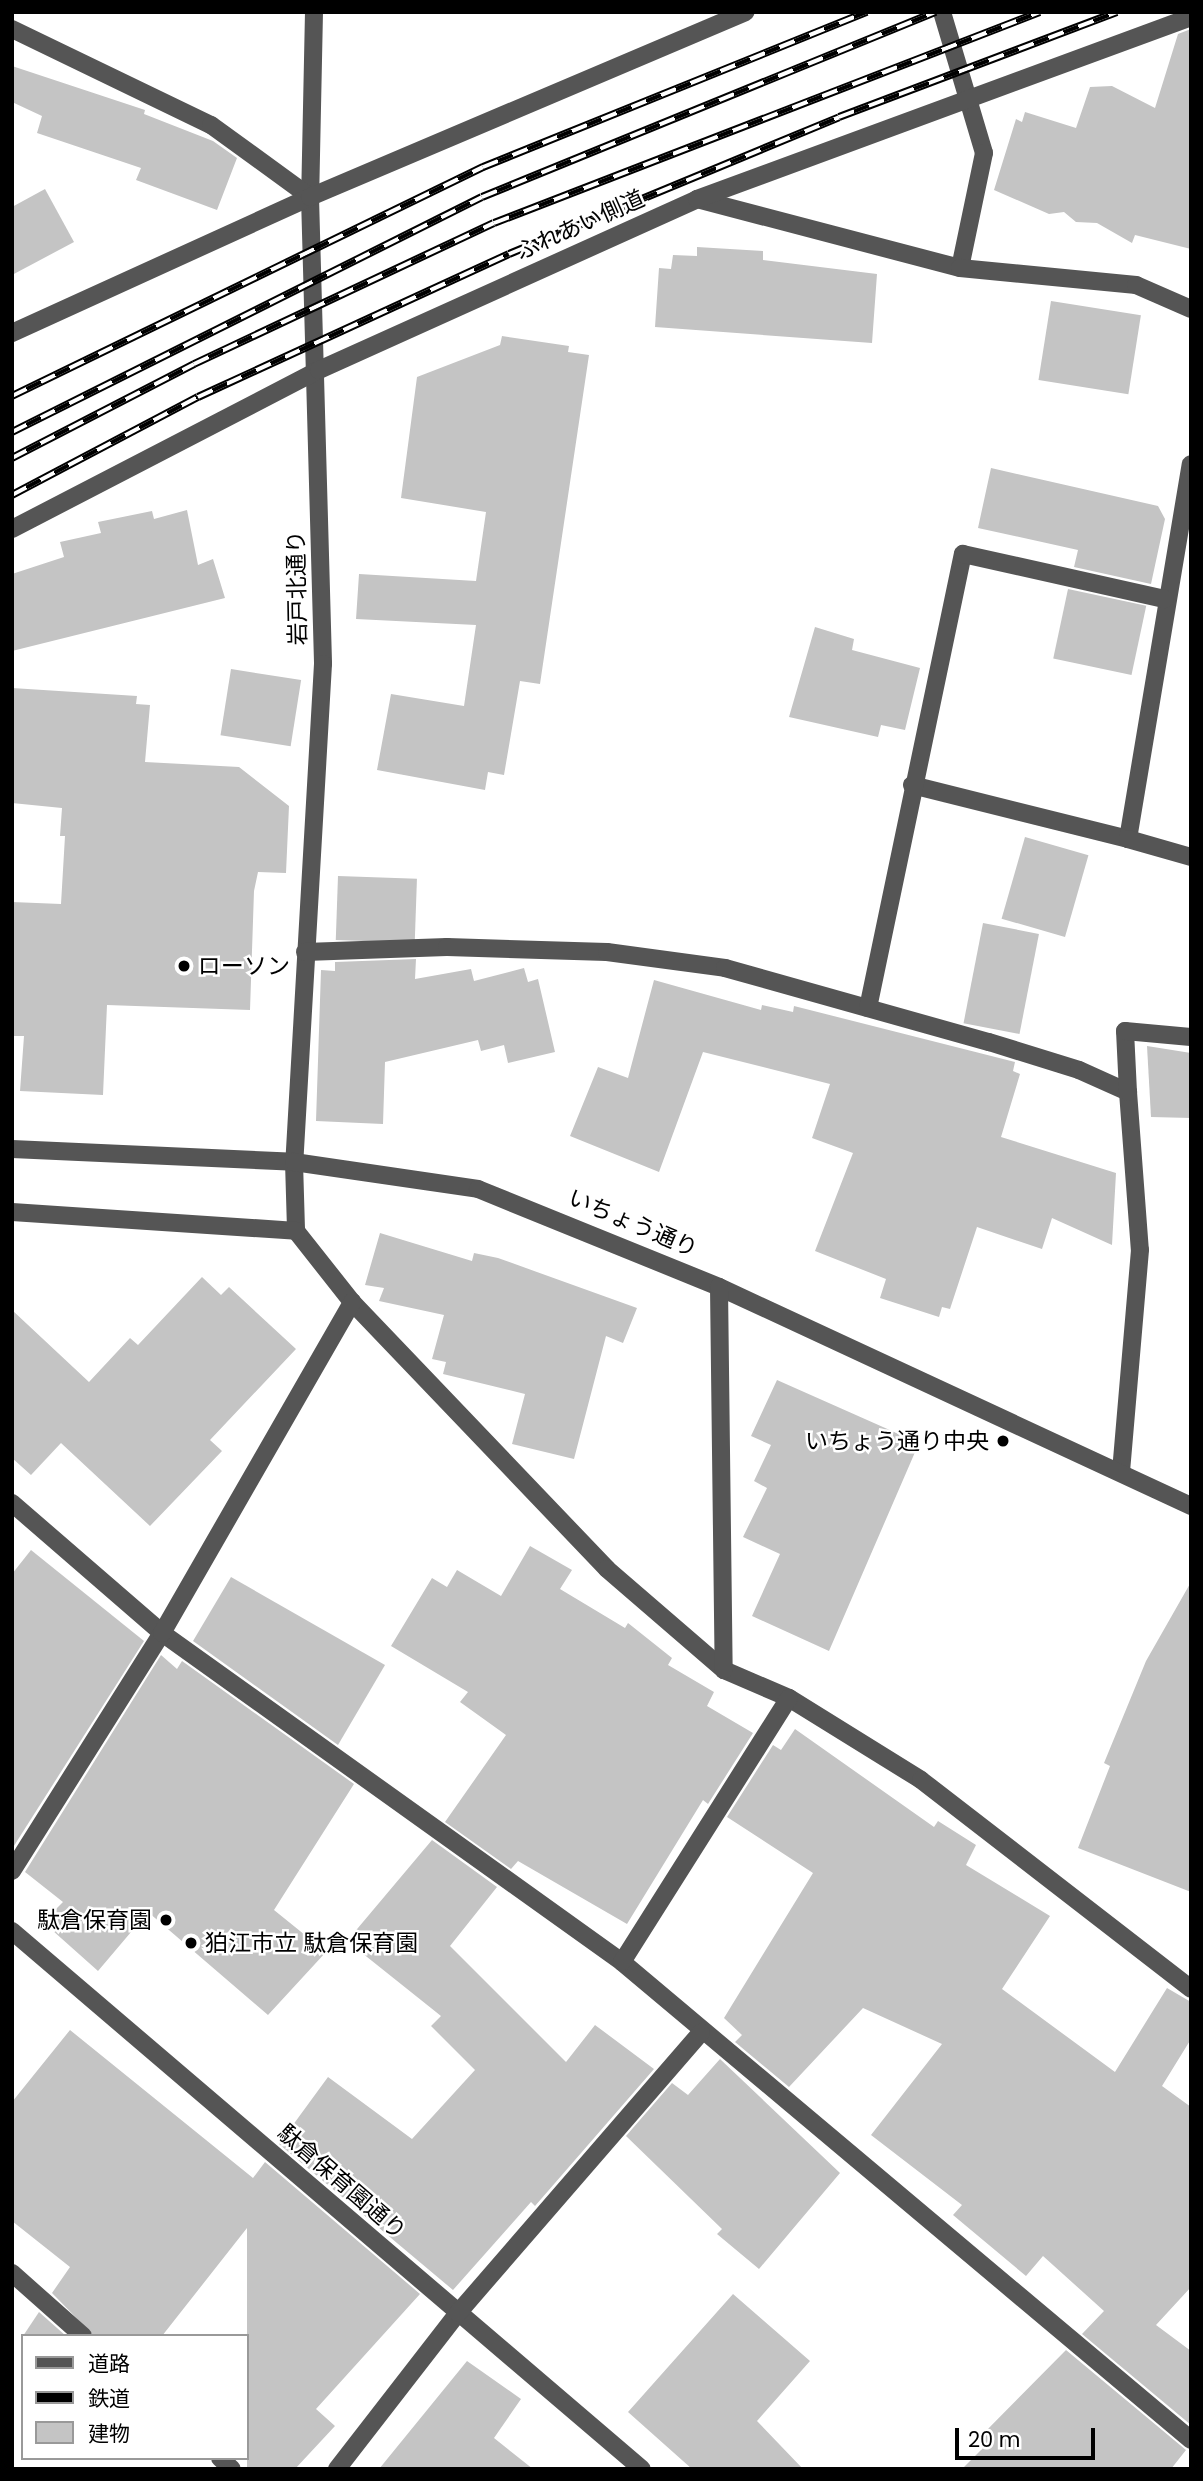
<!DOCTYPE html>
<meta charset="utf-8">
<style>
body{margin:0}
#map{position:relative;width:1203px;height:2481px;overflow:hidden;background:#fff;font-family:Poppins,"Noto Sans JP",sans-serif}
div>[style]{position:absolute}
.building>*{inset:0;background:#c4c4c4;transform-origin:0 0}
.minor>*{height:18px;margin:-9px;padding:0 9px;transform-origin:9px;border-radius:9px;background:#555}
.rail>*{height:8px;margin-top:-4px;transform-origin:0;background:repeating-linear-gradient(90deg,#fff 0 16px,#000 0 32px);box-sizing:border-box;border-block:2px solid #000}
.dots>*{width:19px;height:19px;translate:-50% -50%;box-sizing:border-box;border:4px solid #fff;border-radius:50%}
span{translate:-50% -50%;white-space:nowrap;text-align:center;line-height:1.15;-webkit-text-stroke:5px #fff;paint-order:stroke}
.street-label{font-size:23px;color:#000}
.poi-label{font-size:23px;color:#000}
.left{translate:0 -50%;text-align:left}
.right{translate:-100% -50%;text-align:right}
.frame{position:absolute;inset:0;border:14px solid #000;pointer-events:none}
.legend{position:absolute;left:21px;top:2334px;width:228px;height:126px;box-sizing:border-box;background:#fff;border:2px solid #999;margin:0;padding:9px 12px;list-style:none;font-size:21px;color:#000}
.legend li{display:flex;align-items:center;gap:14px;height:35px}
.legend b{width:35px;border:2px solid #999}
.scale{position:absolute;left:955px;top:2428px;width:140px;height:32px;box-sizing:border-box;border:4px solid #000;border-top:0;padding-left:9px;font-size:21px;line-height:24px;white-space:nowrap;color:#000;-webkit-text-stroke:5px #fff;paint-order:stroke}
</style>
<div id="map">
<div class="building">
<div style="clip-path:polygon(1191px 29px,1191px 249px,1135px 235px,1132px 243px,1097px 223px,1076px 222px,1064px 212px,1049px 214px,994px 190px,1016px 119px,1022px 122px,1025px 112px,1076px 128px,1090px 87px,1112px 86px,1155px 108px,1178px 34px)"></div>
<div style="clip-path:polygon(12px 66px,145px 110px,144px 114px,213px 141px,237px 158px,217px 210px,136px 180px,141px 168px,37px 133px,42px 116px,12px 102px)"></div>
<div style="clip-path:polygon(45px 189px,74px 242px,12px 275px,12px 207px)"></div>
<div style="clip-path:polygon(697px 247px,763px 251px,763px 260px,877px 274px,872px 343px,655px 327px,659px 268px,671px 269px,673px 255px,697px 256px)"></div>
<div style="left:1051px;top:301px;width:91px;height:80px;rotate:9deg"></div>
<div style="clip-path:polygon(502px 336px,569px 346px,568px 352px,589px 355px,540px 684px,520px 681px,504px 775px,488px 772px,485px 790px,377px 770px,391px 694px,464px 706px,476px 625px,356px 619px,359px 574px,476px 581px,486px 512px,401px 498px,417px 377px,500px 345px)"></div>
<div style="clip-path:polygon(991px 468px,1158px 506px,1165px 519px,1151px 584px,1074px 567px,1078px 550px,978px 528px)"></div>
<div style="clip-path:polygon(187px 510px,198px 565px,213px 559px,225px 598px,12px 651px,12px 574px,64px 557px,60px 542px,101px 533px,98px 522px,152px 511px,154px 519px)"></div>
<div style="left:1068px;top:589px;width:80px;height:71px;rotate:12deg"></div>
<div style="clip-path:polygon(815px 627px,854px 639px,852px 650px,920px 668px,905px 730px,881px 725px,878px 737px,789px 717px)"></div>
<div style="left:231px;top:669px;width:71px;height:67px;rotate:9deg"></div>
<div style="clip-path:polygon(12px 688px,137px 696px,136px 704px,150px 705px,145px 762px,239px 767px,289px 806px,286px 873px,258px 872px,254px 891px,250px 1010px,107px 1005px,103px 1095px,20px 1091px,24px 1036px,12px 1036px,12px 902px,61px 904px,65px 836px,60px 836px,62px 808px,12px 803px)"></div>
<div style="left:1025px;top:837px;width:66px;height:85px;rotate:16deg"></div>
<div style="left:338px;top:876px;width:79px;height:64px;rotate:2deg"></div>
<div style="left:983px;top:923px;width:57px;height:102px;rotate:11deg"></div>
<div style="clip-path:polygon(416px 959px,415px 979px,471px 969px,474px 981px,524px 968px,528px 982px,538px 979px,555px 1052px,508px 1063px,504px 1045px,481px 1051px,478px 1040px,385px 1062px,383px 1124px,316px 1121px,321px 970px,335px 971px,335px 962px)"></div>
<div style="clip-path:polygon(654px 980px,761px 1010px,762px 1005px,793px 1012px,794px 1006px,1015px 1062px,1013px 1071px,1020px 1074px,1001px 1137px,1116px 1173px,1112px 1245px,1052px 1218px,1042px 1249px,977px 1227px,950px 1309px,942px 1307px,939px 1317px,880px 1298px,886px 1279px,815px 1251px,853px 1153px,812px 1138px,830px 1084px,703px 1052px,659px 1172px,570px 1136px,598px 1067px,628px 1078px)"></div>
<div style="clip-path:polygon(1147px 1046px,1191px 1053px,1191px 1118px,1151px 1117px)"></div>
<div style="clip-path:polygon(380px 1233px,472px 1261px,474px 1253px,498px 1258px,637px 1308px,623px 1343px,606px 1336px,574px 1459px,512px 1444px,525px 1394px,443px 1374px,446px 1362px,432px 1359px,444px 1315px,379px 1301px,384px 1288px,365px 1285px)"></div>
<div style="clip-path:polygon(202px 1277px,221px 1295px,229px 1287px,296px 1349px,210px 1440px,222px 1451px,150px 1526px,61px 1443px,31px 1475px,12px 1458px,12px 1310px,89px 1382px,130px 1338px,138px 1345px)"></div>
<div style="clip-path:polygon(777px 1380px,919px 1443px,829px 1651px,752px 1616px,780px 1554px,743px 1537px,767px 1488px,754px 1481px,771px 1445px,751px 1436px)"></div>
<div style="clip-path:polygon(530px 1546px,572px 1570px,560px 1589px,625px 1628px,628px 1623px,672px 1658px,668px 1665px,714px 1692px,707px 1706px,753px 1733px,708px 1804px,703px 1800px,627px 1924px,518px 1861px,511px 1869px,445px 1822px,506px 1735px,460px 1702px,468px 1692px,391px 1646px,432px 1578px,447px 1587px,457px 1570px,501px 1596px)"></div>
<div style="clip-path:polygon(31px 1550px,144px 1641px,12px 1849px,12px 1574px)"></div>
<div style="clip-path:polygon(231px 1577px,385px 1665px,338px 1745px,193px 1641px)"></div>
<div style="clip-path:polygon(1191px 1582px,1191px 1892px,1078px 1848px,1110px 1766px,1104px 1763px,1146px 1661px)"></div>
<div style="clip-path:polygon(161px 1655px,177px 1669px,182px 1661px,354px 1784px,274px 1910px,326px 1952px,268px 2015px,148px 1912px,98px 1971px,43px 1922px,63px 1902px,25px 1872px)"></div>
<div style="clip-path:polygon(795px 1729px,934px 1827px,938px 1821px,976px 1845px,966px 1865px,1050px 1916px,1002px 1989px,1115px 2072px,1167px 1988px,1191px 2002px,1191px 2039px,1162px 2086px,1191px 2107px,1191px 2287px,1156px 2325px,1191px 2351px,1191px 2425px,1082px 2334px,1104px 2311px,1043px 2256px,1026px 2276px,953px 2215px,962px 2205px,871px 2135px,942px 2044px,863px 2008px,789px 2087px,735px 2042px,742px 2035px,724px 2018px,813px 1873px,727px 1817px,773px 1745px,781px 1750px)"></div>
<div style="clip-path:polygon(432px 1840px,497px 1887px,450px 1946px,566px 2062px,595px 2025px,654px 2069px,535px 2206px,531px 2202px,453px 2290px,279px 2144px,328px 2077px,412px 2139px,475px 2070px,431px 2026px,441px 2016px,347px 1941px)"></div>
<div style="clip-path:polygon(70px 2030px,253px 2178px,265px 2162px,420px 2294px,316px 2409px,335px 2426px,295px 2469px,247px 2469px,247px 2228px,162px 2336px,94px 2336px,52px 2293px,70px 2267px,12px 2221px,12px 2102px)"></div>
<div style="clip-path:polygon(720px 2059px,840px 2173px,759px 2269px,717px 2234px,722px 2229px,626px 2136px,672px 2083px,688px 2095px)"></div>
<div style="clip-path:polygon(733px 2294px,810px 2361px,757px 2421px,803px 2469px,692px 2469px,628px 2412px)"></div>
<div style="clip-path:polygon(39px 2312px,66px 2336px,23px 2336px)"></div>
<div style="clip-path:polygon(1066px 2350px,1186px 2450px,1171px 2469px,962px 2469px,986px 2445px,979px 2438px)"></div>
<div style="clip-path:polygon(467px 2361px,521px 2399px,494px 2438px,533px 2469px,379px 2469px)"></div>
</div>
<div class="minor">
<div style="left:314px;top:12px;width:185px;rotate:91.2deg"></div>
<div style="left:310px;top:197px;width:467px;rotate:88.4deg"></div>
<div style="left:323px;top:664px;width:499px;rotate:93.3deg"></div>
<div style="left:294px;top:1162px;width:69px;rotate:88.3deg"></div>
<div style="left:296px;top:1231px;width:90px;rotate:51.7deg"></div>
<div style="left:352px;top:1302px;width:369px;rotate:46.3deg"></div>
<div style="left:607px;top:1569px;width:155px;rotate:40.8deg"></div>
<div style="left:724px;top:1670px;width:71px;rotate:23.3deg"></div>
<div style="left:789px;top:1698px;width:155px;rotate:31.8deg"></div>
<div style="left:921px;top:1780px;width:341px;rotate:37.7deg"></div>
<div style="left:942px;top:12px;width:147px;rotate:73.4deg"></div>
<div style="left:984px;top:153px;width:117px;rotate:101.8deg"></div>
<div style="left:12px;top:29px;width:221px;rotate:25.8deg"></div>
<div style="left:211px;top:125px;width:122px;rotate:36deg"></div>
<div style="left:697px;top:199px;width:272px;rotate:14.7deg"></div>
<div style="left:960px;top:268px;width:177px;rotate:5.5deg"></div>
<div style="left:1136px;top:285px;width:60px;rotate:23.6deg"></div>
<div style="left:12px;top:333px;width:328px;rotate:-24.5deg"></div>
<div style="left:310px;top:197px;width:473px;rotate:-23deg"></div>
<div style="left:12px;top:529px;width:346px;rotate:-27.4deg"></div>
<div style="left:319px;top:370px;width:415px;rotate:-24.3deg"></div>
<div style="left:697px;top:199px;width:526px;rotate:-20.22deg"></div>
<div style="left:912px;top:785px;width:223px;rotate:14deg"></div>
<div style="left:1128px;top:839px;width:380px;rotate:-80.5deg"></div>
<div style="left:1128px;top:839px;width:66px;rotate:15.9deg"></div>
<div style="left:305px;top:952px;width:142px;rotate:-2deg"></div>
<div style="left:447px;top:947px;width:160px;rotate:1.8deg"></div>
<div style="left:607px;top:952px;width:119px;rotate:7.7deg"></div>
<div style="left:725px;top:968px;width:274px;rotate:15.7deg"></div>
<div style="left:989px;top:1042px;width:94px;rotate:17.3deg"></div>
<div style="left:1079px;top:1070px;width:54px;rotate:24.2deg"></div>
<div style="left:1128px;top:1092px;width:158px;rotate:85.7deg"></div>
<div style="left:1140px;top:1250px;width:221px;rotate:94.9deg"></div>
<div style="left:868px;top:1008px;width:464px;rotate:-78.2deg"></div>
<div style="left:963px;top:554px;width:207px;rotate:12.6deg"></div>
<div style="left:1128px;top:1092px;width:61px;rotate:-92.8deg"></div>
<div style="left:1125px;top:1031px;width:66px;rotate:5.2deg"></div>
<div style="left:12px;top:1149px;width:282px;rotate:2.6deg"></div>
<div style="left:294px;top:1162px;width:186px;rotate:8.3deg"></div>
<div style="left:478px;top:1189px;width:260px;rotate:22.1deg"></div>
<div style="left:719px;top:1287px;width:520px;rotate:24.89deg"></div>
<div style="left:12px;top:1212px;width:285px;rotate:3.8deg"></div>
<div style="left:719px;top:1287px;width:383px;rotate:89.3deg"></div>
<div style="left:12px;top:1503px;width:198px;rotate:40.9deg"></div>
<div style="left:162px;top:1633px;width:566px;rotate:35.57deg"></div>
<div style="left:622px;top:1962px;width:743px;rotate:40.03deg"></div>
<div style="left:12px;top:1871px;width:281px;rotate:-57.8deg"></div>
<div style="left:162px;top:1633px;width:382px;rotate:-60.1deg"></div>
<div style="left:12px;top:1931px;width:828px;rotate:40.5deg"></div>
<div style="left:622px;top:1962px;width:312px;rotate:-57.7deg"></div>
<div style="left:12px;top:2273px;width:95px;rotate:41.6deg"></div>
<div style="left:220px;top:2458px;width:16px;rotate:43deg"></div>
<div style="left:337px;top:2469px;width:197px;rotate:-52.2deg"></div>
<div style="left:458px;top:2313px;width:371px;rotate:-49.1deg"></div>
</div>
<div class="rail">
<div style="left:12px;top:396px;width:524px;rotate:-25.93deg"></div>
<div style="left:483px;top:167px;width:414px;rotate:-22deg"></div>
<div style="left:12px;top:432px;width:525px;rotate:-26.57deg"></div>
<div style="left:482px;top:197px;width:490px;rotate:-22.2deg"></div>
<div style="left:12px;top:458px;width:205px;rotate:-27.3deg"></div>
<div style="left:194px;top:364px;width:331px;rotate:-25.2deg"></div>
<div style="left:494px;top:223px;width:585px;rotate:-21.13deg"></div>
<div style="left:12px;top:495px;width:210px;rotate:-27.8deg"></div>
<div style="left:198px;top:397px;width:342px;rotate:-24.7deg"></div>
<div style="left:509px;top:254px;width:357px;rotate:-22.5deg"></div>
<div style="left:839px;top:117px;width:297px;rotate:-20.7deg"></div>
</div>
<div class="dots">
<div style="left:184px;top:966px;background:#000"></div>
<div style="left:1003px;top:1441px;background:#000"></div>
<div style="left:166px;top:1920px;background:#000"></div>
<div style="left:191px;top:1943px;background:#000"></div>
</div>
<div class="street-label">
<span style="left:580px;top:225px;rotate:-24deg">ふれあい側道</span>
<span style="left:297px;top:588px;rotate:-91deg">岩戸北通り</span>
<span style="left:633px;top:1223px;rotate:23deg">いちょう通り</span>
<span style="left:342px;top:2182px;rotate:41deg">駄倉保育園通り</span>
</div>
<div class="poi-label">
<span class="left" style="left:198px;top:966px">ローソン</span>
<span class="right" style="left:989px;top:1441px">いちょう通り中央</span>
<span class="right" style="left:152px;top:1920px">駄倉保育園</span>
<span class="left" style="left:205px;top:1943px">狛江市立 駄倉保育園</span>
</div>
<div class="frame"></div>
<ul class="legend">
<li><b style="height:9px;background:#555"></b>道路</li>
<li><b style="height:9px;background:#000"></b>鉄道</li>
<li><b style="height:19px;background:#c4c4c4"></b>建物</li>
</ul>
<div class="scale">20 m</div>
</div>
